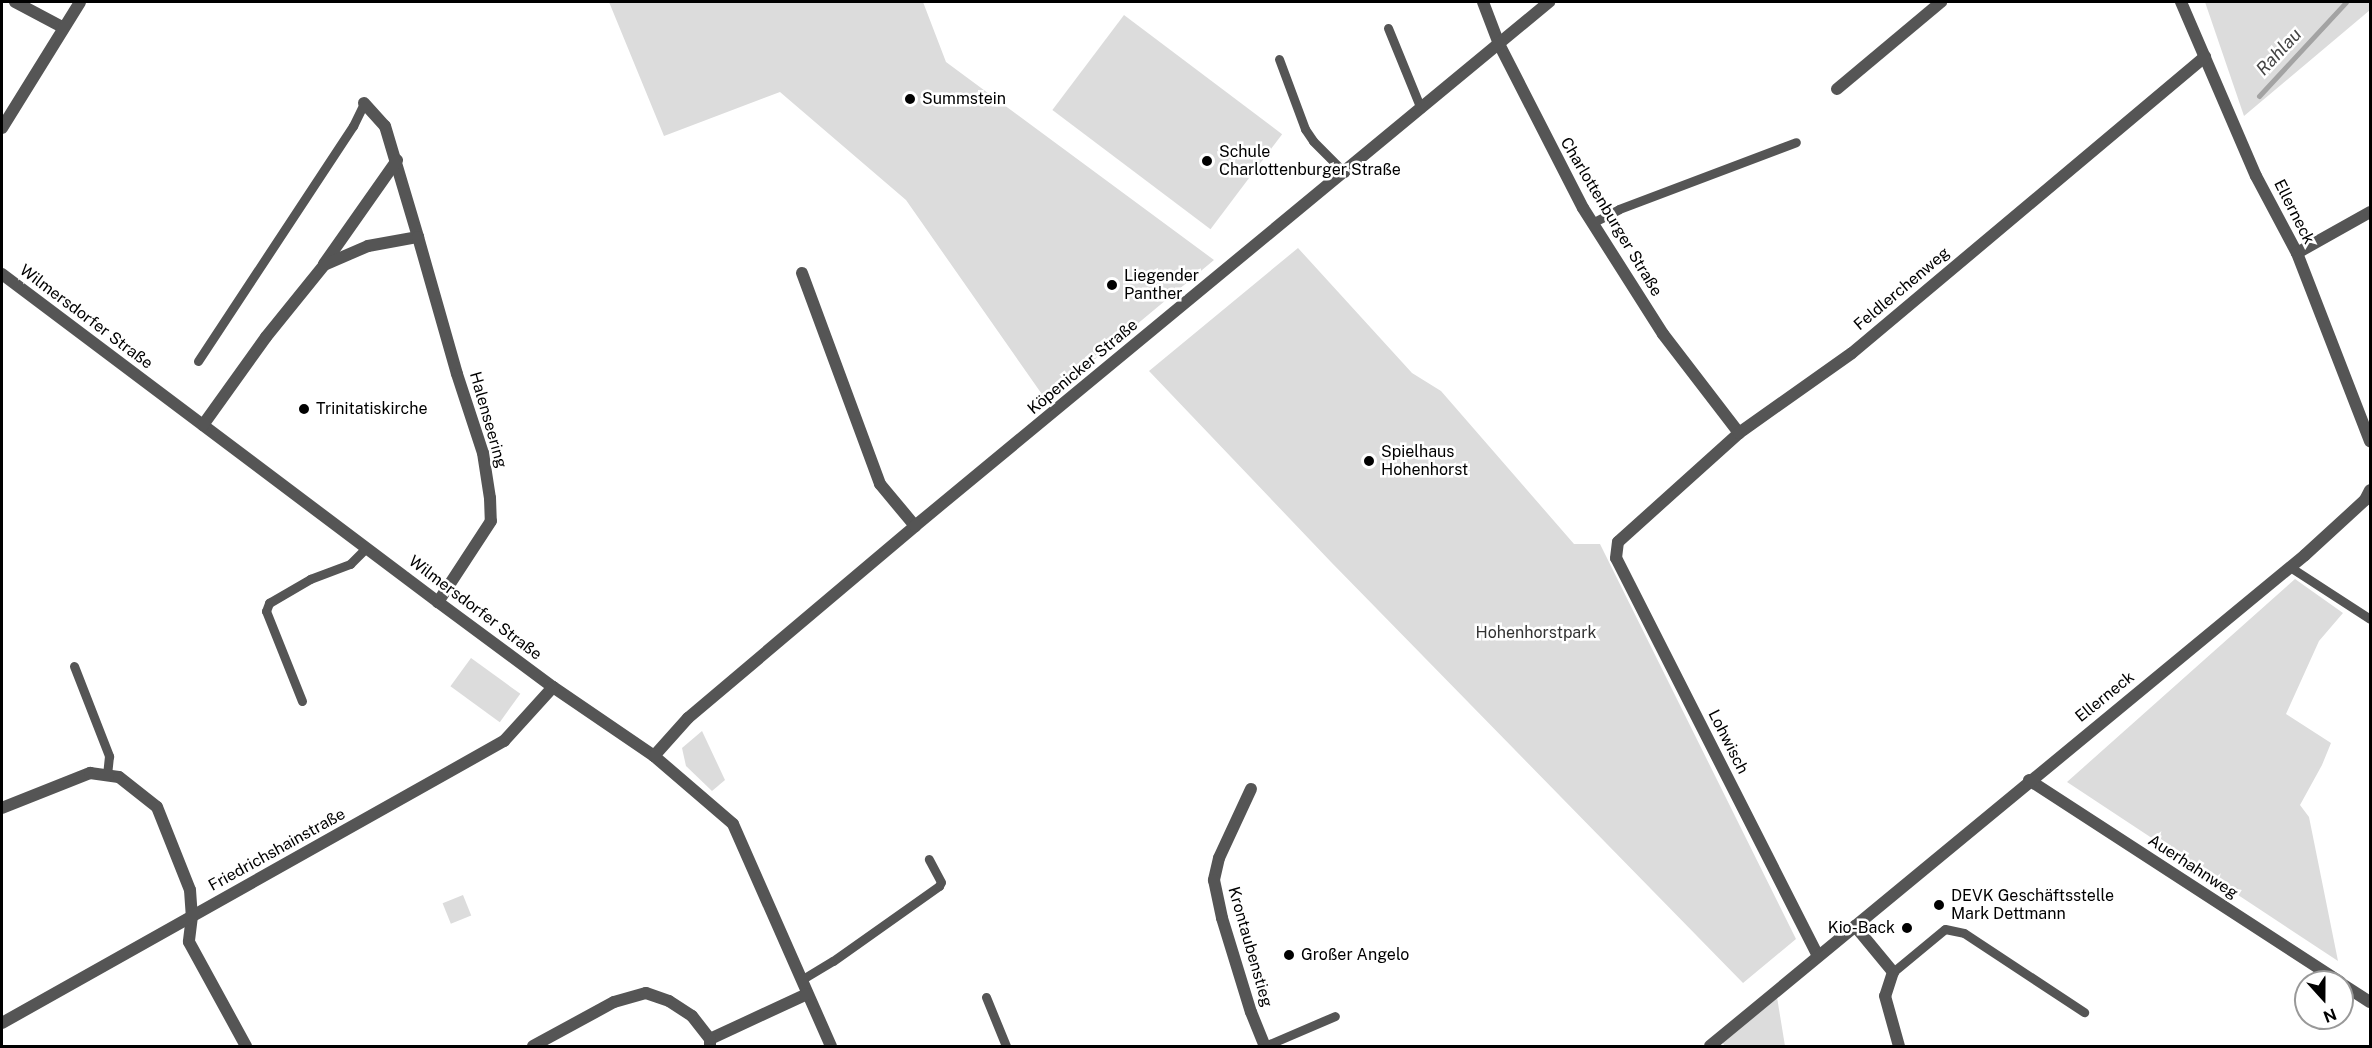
<!DOCTYPE html>
<meta charset="utf-8">
<style>
body{margin:0}
#map{position:relative;width:2372px;height:1048px;overflow:hidden;background:#fff;font-family:"Public Sans",sans-serif}
div>[style]{position:absolute}
.green>*{inset:0;background:#dcdcdc;transform-origin:0 0}
.stream>*{height:5px;margin:-2.5px;padding:0 2.5px;transform-origin:2.5px;border-radius:2.5px;background:#a3a3a3}
.service>*{height:9px;margin:-4.5px;padding:0 4.5px;transform-origin:4.5px;border-radius:4.5px;background:#555}
.minor>*{height:12px;margin:-6px;padding:0 6px;transform-origin:6px;border-radius:6px;background:#555}
.tertiary>*{height:12px;margin:-6px;padding:0 6px;transform-origin:6px;border-radius:6px;background:#555}
.dots>*{width:16px;height:16px;translate:-50% -50%;box-sizing:border-box;border:3px solid #fff;border-radius:50%}
span{translate:-50% -50%;white-space:nowrap;text-align:center;line-height:1.15;-webkit-text-stroke:5px #fff;paint-order:stroke}
.poi-label{font-size:16px;color:#000}
.left{translate:0 -50%;text-align:left}
.right{translate:-100% -50%;text-align:right}
.street-label{font-size:16px;color:#000}
.park-label{font-size:16px;color:#333}
.water-label{font-size:18px;color:#444;font-style:italic}
.frame{position:absolute;inset:0;border:3px solid #000;pointer-events:none}
.north{position:absolute;left:2294px;top:970px;width:60px;height:60px;box-sizing:border-box;background:#fff;border:2px solid #999;border-radius:50%;rotate:159deg;font-size:16px;font-weight:700;line-height:24px;text-align:center;color:#000}
.north::after{content:'';display:block;margin:auto;width:21px;height:27px;background:#000;clip-path:polygon(50% 0,100% 100%,50% 72%,0 100%)}
</style>
<div id="map">
<div class="green">
<div style="clip-path:polygon(609px 2px,923px 2px,946px 62px,1214px 260px,1046px 400px,906px 200px,780px 92px,664px 136px)"></div>
<div style="clip-path:polygon(2205px 2px,2370px 2px,2370px 10px,2244px 116px)"></div>
<div style="left:1124px;top:15px;width:198px;height:119px;rotate:37deg"></div>
<div style="clip-path:polygon(1298px 248px,1412px 373px,1441px 391px,1574px 544px,1600px 544px,1796px 939px,1743px 983px,1331px 562px,1149px 371px)"></div>
<div style="clip-path:polygon(2295px 579px,2343px 613px,2319px 641px,2286px 714px,2331px 743px,2322px 765px,2300px 805px,2309px 817px,2338px 961px,2067px 782px)"></div>
<div style="left:471px;top:658px;width:61px;height:35px;rotate:36deg"></div>
<div style="clip-path:polygon(702px 731px,725px 780px,712px 791px,686px 766px,682px 748px)"></div>
<div style="left:463px;top:895px;width:22px;height:22px;rotate:68deg"></div>
<div style="clip-path:polygon(1776px 991px,1785px 1046px,1725px 1046px,1719px 1038px)"></div>
</div>
<div class="stream">
<div style="left:2259px;top:96px;width:128px;rotate:-47.2deg"></div>
</div>
<div class="service">
<div style="left:1388px;top:28px;width:87px;rotate:67.8deg"></div>
<div style="left:1279px;top:59px;width:75px;rotate:69.6deg"></div>
<div style="left:1305px;top:129px;width:14px;rotate:56deg"></div>
<div style="left:1313px;top:141px;width:45px;rotate:45deg"></div>
<div style="left:1592px;top:223px;width:30px;rotate:-27deg"></div>
<div style="left:1619px;top:209px;width:189px;rotate:-20.7deg"></div>
<div style="left:198px;top:361px;width:282px;rotate:-56.6deg"></div>
<div style="left:353px;top:126px;width:25px;rotate:-64deg"></div>
<div style="left:2290px;top:567px;width:95px;rotate:33deg"></div>
<div style="left:74px;top:666px;width:97px;rotate:68.7deg"></div>
<div style="left:109px;top:756px;width:20px;rotate:96deg"></div>
<div style="left:302px;top:701px;width:97px;rotate:-111.8deg"></div>
<div style="left:266px;top:611px;width:9px;rotate:-69deg"></div>
<div style="left:269px;top:603px;width:48px;rotate:-30.3deg"></div>
<div style="left:310px;top:579px;width:43px;rotate:-20.6deg"></div>
<div style="left:350px;top:564px;width:23px;rotate:-45deg"></div>
<div style="left:1893px;top:972px;width:67px;rotate:-39.6deg"></div>
<div style="left:1945px;top:929px;width:19px;rotate:12deg"></div>
<div style="left:1964px;top:933px;width:144px;rotate:33.4deg"></div>
<div style="left:801px;top:980px;width:37px;rotate:-31deg"></div>
<div style="left:833px;top:961px;width:130px;rotate:-35.3deg"></div>
<div style="left:939px;top:886px;width:4px;rotate:-63deg"></div>
<div style="left:941px;top:882px;width:26px;rotate:-118deg"></div>
<div style="left:986px;top:997px;width:53px;rotate:67.8deg"></div>
<div style="left:1265px;top:1046px;width:76px;rotate:-23.2deg"></div>
</div>
<div class="minor">
<div style="left:15px;top:2px;width:55px;rotate:28deg"></div>
<div style="left:1483px;top:2px;width:45px;rotate:69.1deg"></div>
<div style="left:1499px;top:44px;width:184px;rotate:62.9deg"></div>
<div style="left:1583px;top:208px;width:149px;rotate:57.6deg"></div>
<div style="left:1663px;top:334px;width:125px;rotate:52.5deg"></div>
<div style="left:2181px;top:2px;width:189px;rotate:66.7deg"></div>
<div style="left:2256px;top:176px;width:87px;rotate:62deg"></div>
<div style="left:2297px;top:253px;width:202px;rotate:68.8deg"></div>
<div style="left:1837px;top:89px;width:136px;rotate:-39.9deg"></div>
<div style="left:364px;top:103px;width:31px;rotate:48deg"></div>
<div style="left:385px;top:126px;width:116px;rotate:73.4deg"></div>
<div style="left:2297px;top:253px;width:84px;rotate:-29.3deg"></div>
<div style="left:324px;top:264px;width:127px;rotate:-54.9deg"></div>
<div style="left:802px;top:273px;width:225px;rotate:69.7deg"></div>
<div style="left:880px;top:484px;width:55px;rotate:50.2deg"></div>
<div style="left:2px;top:274px;width:546px;rotate:36.95deg"></div>
<div style="left:438px;top:602px;width:143px;rotate:36.5deg"></div>
<div style="left:553px;top:687px;width:122px;rotate:34.3deg"></div>
<div style="left:654px;top:756px;width:104px;rotate:40.7deg"></div>
<div style="left:733px;top:824px;width:243px;rotate:66.2deg"></div>
<div style="left:203px;top:425px;width:108px;rotate:-54.4deg"></div>
<div style="left:266px;top:337px;width:92px;rotate:-51.1deg"></div>
<div style="left:324px;top:265px;width:48px;rotate:-23.4deg"></div>
<div style="left:368px;top:246px;width:51px;rotate:-10.2deg"></div>
<div style="left:418px;top:237px;width:142px;rotate:74.1deg"></div>
<div style="left:457px;top:374px;width:83px;rotate:71.8deg"></div>
<div style="left:483px;top:453px;width:46px;rotate:81.2deg"></div>
<div style="left:490px;top:498px;width:23px;rotate:88deg"></div>
<div style="left:491px;top:521px;width:97px;rotate:123.2deg"></div>
<div style="left:654px;top:756px;width:51px;rotate:-48.2deg"></div>
<div style="left:688px;top:718px;width:297px;rotate:-40.2deg"></div>
<div style="left:915px;top:526px;width:823px;rotate:-39.57deg"></div>
<div style="left:2029px;top:780px;width:371px;rotate:33deg"></div>
<div style="left:1251px;top:789px;width:76px;rotate:114.9deg"></div>
<div style="left:1219px;top:858px;width:23px;rotate:103deg"></div>
<div style="left:1214px;top:880px;width:39px;rotate:78deg"></div>
<div style="left:1222px;top:918px;width:98px;rotate:72.9deg"></div>
<div style="left:1251px;top:1012px;width:37px;rotate:68deg"></div>
<div style="left:2px;top:808px;width:95px;rotate:-21.7deg"></div>
<div style="left:90px;top:773px;width:29px;rotate:8deg"></div>
<div style="left:119px;top:777px;width:48px;rotate:38.3deg"></div>
<div style="left:157px;top:807px;width:89px;rotate:68.3deg"></div>
<div style="left:190px;top:890px;width:26px;rotate:86deg"></div>
<div style="left:192px;top:916px;width:26px;rotate:97deg"></div>
<div style="left:189px;top:942px;width:119px;rotate:61.3deg"></div>
<div style="left:1855px;top:926px;width:60px;rotate:50.4deg"></div>
<div style="left:1893px;top:972px;width:25px;rotate:108deg"></div>
<div style="left:1885px;top:996px;width:52px;rotate:74.4deg"></div>
<div style="left:1818px;top:956px;width:446px;rotate:-116.9deg"></div>
<div style="left:1616px;top:558px;width:16px;rotate:-83deg"></div>
<div style="left:1618px;top:542px;width:163px;rotate:-42deg"></div>
<div style="left:1739px;top:433px;width:138px;rotate:-35.3deg"></div>
<div style="left:1852px;top:353px;width:461px;rotate:-40deg"></div>
<div style="left:2342px;top:984px;width:33px;rotate:33deg"></div>
<div style="left:2px;top:1023px;width:576px;rotate:-29.33deg"></div>
<div style="left:504px;top:741px;width:73px;rotate:-47.8deg"></div>
<div style="left:710px;top:1039px;width:107px;rotate:-24.9deg"></div>
<div style="left:533px;top:1046px;width:92px;rotate:-28.5deg"></div>
<div style="left:614px;top:1002px;width:33px;rotate:-16deg"></div>
<div style="left:646px;top:993px;width:24px;rotate:19deg"></div>
<div style="left:669px;top:1001px;width:27px;rotate:33deg"></div>
<div style="left:692px;top:1016px;width:29px;rotate:52deg"></div>
<div style="left:710px;top:1039px;width:7px;rotate:90deg"></div>
<div style="left:1710px;top:1046px;width:771px;rotate:-39.53deg"></div>
<div style="left:2305px;top:555px;width:81px;rotate:-42.5deg"></div>
<div style="left:2365px;top:500px;width:11px;rotate:-63deg"></div>
</div>
<div class="tertiary">
<div style="left:2px;top:128px;width:148px;rotate:-58.2deg"></div>
</div>
<div class="dots">
<div style="left:910px;top:99px;background:#000"></div>
<div style="left:1207px;top:161px;background:#000"></div>
<div style="left:1112px;top:285px;background:#000"></div>
<div style="left:304px;top:409px;background:#000"></div>
<div style="left:1369px;top:461px;background:#000"></div>
<div style="left:1939px;top:905px;background:#000"></div>
<div style="left:1907px;top:928px;background:#000"></div>
<div style="left:1289px;top:955px;background:#000"></div>
</div>
<div class="poi-label">
<span class="left" style="left:922px;top:99px">Summstein</span>
<span class="left" style="left:1219px;top:161px">Schule<br>Charlottenburger Straße</span>
<span class="left" style="left:1124px;top:285px">Liegender<br>Panther</span>
<span class="left" style="left:316px;top:409px">Trinitatiskirche</span>
<span class="left" style="left:1381px;top:461px">Spielhaus<br>Hohenhorst</span>
<span class="left" style="left:1951px;top:905px">DEVK Geschäftsstelle<br>Mark Dettmann</span>
<span class="right" style="left:1895px;top:928px">Kio-Back</span>
<span class="left" style="left:1301px;top:955px">Großer Angelo</span>
</div>
<div class="street-label">
<span style="left:2294px;top:212px;rotate:63deg">Ellerneck</span>
<span style="left:1611px;top:217px;rotate:59deg">Charlottenburger Straße</span>
<span style="left:1902px;top:289px;rotate:-40deg">Feldlerchenweg</span>
<span style="left:86px;top:317px;rotate:37deg">Wilmersdorfer Straße</span>
<span style="left:1083px;top:367px;rotate:-40deg">Köpenicker Straße</span>
<span style="left:488px;top:420px;rotate:74deg">Halenseering</span>
<span style="left:475px;top:608px;rotate:37deg">Wilmersdorfer Straße</span>
<span style="left:2105px;top:697px;rotate:-39deg">Ellerneck</span>
<span style="left:1728px;top:742px;rotate:63deg">Lohwisch</span>
<span style="left:277px;top:850px;rotate:-29deg">Friedrichshainstraße</span>
<span style="left:2193px;top:867px;rotate:33deg">Auerhahnweg</span>
<span style="left:1250px;top:947px;rotate:74deg">Krontaubenstieg</span>
</div>
<div class="park-label">
<span style="left:1536px;top:633px">Hohenhorstpark</span>
</div>
<div class="water-label">
<span style="left:2279px;top:52px;rotate:-47deg">Rahlau</span>
</div>
<div class="frame"></div>
<div class="north">N</div>
</div>
